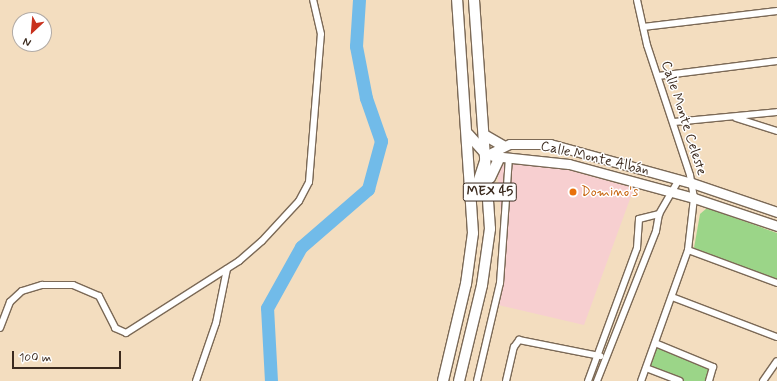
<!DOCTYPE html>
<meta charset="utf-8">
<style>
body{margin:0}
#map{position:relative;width:777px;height:381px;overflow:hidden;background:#f3ddbf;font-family:Mynerve,sans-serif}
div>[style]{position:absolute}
.built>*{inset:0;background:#f7cfd0}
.green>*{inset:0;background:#9bd588}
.river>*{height:13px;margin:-6.5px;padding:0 6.5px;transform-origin:6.5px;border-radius:6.5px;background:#71bbe9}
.roads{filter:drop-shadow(1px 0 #7b6956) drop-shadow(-1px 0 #7b6956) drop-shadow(0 1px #7b6956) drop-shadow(0 -1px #7b6956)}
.minor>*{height:6px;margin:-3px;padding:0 3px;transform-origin:3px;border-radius:3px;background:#fff}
.secondary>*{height:9px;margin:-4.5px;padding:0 4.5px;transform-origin:4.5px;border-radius:4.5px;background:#fff}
.trunk>*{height:10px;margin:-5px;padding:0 5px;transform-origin:5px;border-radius:5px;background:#fff}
.dots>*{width:11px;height:11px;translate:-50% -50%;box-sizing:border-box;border:2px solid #fff;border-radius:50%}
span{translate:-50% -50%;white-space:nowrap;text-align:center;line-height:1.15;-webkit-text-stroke:3px #fff;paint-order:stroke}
.shield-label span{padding:1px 3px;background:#fff;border:1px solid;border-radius:3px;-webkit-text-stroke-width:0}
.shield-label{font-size:13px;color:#3b2a1e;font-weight:700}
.street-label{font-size:14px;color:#3b2a1e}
.food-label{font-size:14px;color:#c56008}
.left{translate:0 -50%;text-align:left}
.north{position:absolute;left:12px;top:12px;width:40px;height:40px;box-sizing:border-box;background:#fff;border:1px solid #b1aaa5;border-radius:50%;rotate:206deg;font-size:11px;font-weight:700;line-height:16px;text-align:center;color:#3b2a1e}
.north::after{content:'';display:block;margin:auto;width:14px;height:18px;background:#c8321e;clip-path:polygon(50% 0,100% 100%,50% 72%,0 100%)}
.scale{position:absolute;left:12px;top:351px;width:109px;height:18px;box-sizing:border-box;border:2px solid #3b2a1e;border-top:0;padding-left:5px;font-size:12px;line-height:14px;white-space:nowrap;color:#3b2a1e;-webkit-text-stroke:3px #fff;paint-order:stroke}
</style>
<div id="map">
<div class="built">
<div style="clip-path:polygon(526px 162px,561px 168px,634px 188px,584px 325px,494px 304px,502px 229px,497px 166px)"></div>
</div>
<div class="green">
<div style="clip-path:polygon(707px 208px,777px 233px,777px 280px,694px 248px,700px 214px)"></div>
<div style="clip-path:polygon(656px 345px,713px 369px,708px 381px,681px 381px,648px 369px)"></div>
</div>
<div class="river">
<div style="left:271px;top:381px;width:73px;rotate:-93.1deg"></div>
<div style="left:267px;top:308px;width:70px;rotate:-60.9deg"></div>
<div style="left:301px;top:247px;width:89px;rotate:-40.9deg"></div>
<div style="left:368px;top:189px;width:50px;rotate:-74.8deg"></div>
<div style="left:381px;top:141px;width:46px;rotate:-109.2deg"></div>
<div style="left:366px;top:98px;width:53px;rotate:-100.9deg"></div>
<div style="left:356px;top:46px;width:46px;rotate:-86.3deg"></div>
</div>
<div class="roads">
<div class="minor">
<div style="left:637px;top:0;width:46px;rotate:77.5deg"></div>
<div style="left:647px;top:45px;width:137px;rotate:71.7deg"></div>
<div style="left:690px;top:175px;width:23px;rotate:80deg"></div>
<div style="left:694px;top:198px;width:52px;rotate:96.6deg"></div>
<div style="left:688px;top:250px;width:139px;rotate:109.7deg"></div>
<div style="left:643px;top:27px;width:135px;rotate:-6.8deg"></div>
<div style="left:658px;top:76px;width:120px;rotate:-7.2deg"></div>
<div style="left:736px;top:118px;width:43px;rotate:17.6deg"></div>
<div style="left:674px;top:122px;width:103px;rotate:-5.5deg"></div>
<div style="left:688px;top:250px;width:95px;rotate:20.3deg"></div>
<div style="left:672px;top:297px;width:112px;rotate:20.9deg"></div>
<div style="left:0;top:328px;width:28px;rotate:-69deg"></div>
<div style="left:10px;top:302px;width:16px;rotate:-43deg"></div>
<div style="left:22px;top:291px;width:21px;rotate:-17deg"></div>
<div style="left:42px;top:285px;width:31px"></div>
<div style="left:73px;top:285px;width:28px;rotate:23deg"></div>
<div style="left:99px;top:296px;width:36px;rotate:63deg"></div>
<div style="left:115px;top:328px;width:12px;rotate:24deg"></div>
<div style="left:126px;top:333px;width:134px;rotate:-32.5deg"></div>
<div style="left:239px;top:261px;width:30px;rotate:-41deg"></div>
<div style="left:262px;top:241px;width:54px;rotate:-47.2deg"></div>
<div style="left:299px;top:201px;width:21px;rotate:-62deg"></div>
<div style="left:309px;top:182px;width:148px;rotate:-85.4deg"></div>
<div style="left:321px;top:34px;width:35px;rotate:-103deg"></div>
<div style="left:655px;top:343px;width:63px;rotate:22.5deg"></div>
<div style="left:713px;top:367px;width:15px;rotate:106deg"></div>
<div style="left:646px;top:368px;width:36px;rotate:21deg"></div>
<div style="left:196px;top:381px;width:61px;rotate:-71deg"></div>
<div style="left:216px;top:323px;width:55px;rotate:-78.5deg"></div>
<div style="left:477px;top:381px;width:101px;rotate:-76.8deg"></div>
<div style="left:500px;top:283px;width:126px;rotate:-85.9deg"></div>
<div style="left:506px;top:381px;width:35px;rotate:-77deg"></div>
<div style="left:514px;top:347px;width:9px;rotate:-54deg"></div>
<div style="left:519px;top:340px;width:83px;rotate:11.2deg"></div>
<div style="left:588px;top:381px;width:142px;rotate:-69.8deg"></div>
<div style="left:637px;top:248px;width:29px;rotate:-86deg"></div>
<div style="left:639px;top:219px;width:21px;rotate:-14deg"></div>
<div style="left:597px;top:381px;width:161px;rotate:-68.5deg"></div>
<div style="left:656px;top:231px;width:17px;rotate:-80deg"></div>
<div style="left:659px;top:214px;width:39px;rotate:-60deg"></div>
<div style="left:763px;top:381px;width:24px;rotate:-55deg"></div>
</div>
<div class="secondary">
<div style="left:487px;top:155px;width:25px;rotate:-26deg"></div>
<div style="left:510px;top:144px;width:40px"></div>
<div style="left:550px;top:144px;width:147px;rotate:15.4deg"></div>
<div style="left:692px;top:183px;width:90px;rotate:18.8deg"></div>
<div style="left:493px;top:156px;width:76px;rotate:6deg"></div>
<div style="left:569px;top:164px;width:130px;rotate:15.2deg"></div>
<div style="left:694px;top:198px;width:88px;rotate:18.6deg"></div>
</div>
<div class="trunk">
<div style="left:468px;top:134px;width:28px;rotate:48deg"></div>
<div style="left:487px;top:155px;width:35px;rotate:108deg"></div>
<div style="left:486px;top:136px;width:20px;rotate:30deg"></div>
<div style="left:490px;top:178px;width:23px;rotate:-65deg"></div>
<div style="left:443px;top:381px;width:100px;rotate:-76.7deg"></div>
<div style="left:466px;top:284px;width:51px;rotate:-82.2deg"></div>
<div style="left:473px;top:233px;width:234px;rotate:-93.9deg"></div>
<div style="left:459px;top:381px;width:99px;rotate:-76.5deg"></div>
<div style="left:482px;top:285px;width:57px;rotate:-81.9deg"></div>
<div style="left:490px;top:229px;width:230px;rotate:-94deg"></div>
</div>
</div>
<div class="dots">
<div style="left:573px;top:192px;background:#e8710a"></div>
</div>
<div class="shield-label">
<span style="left:490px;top:192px">MEX 45</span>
</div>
<div class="street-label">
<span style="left:684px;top:118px;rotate:72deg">Calle Monte Celeste</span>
<span style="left:595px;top:158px;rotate:13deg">Calle Monte Albán</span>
</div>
<div class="food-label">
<span class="left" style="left:581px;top:192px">Domino's</span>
</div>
<div class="north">N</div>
<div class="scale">100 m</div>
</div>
